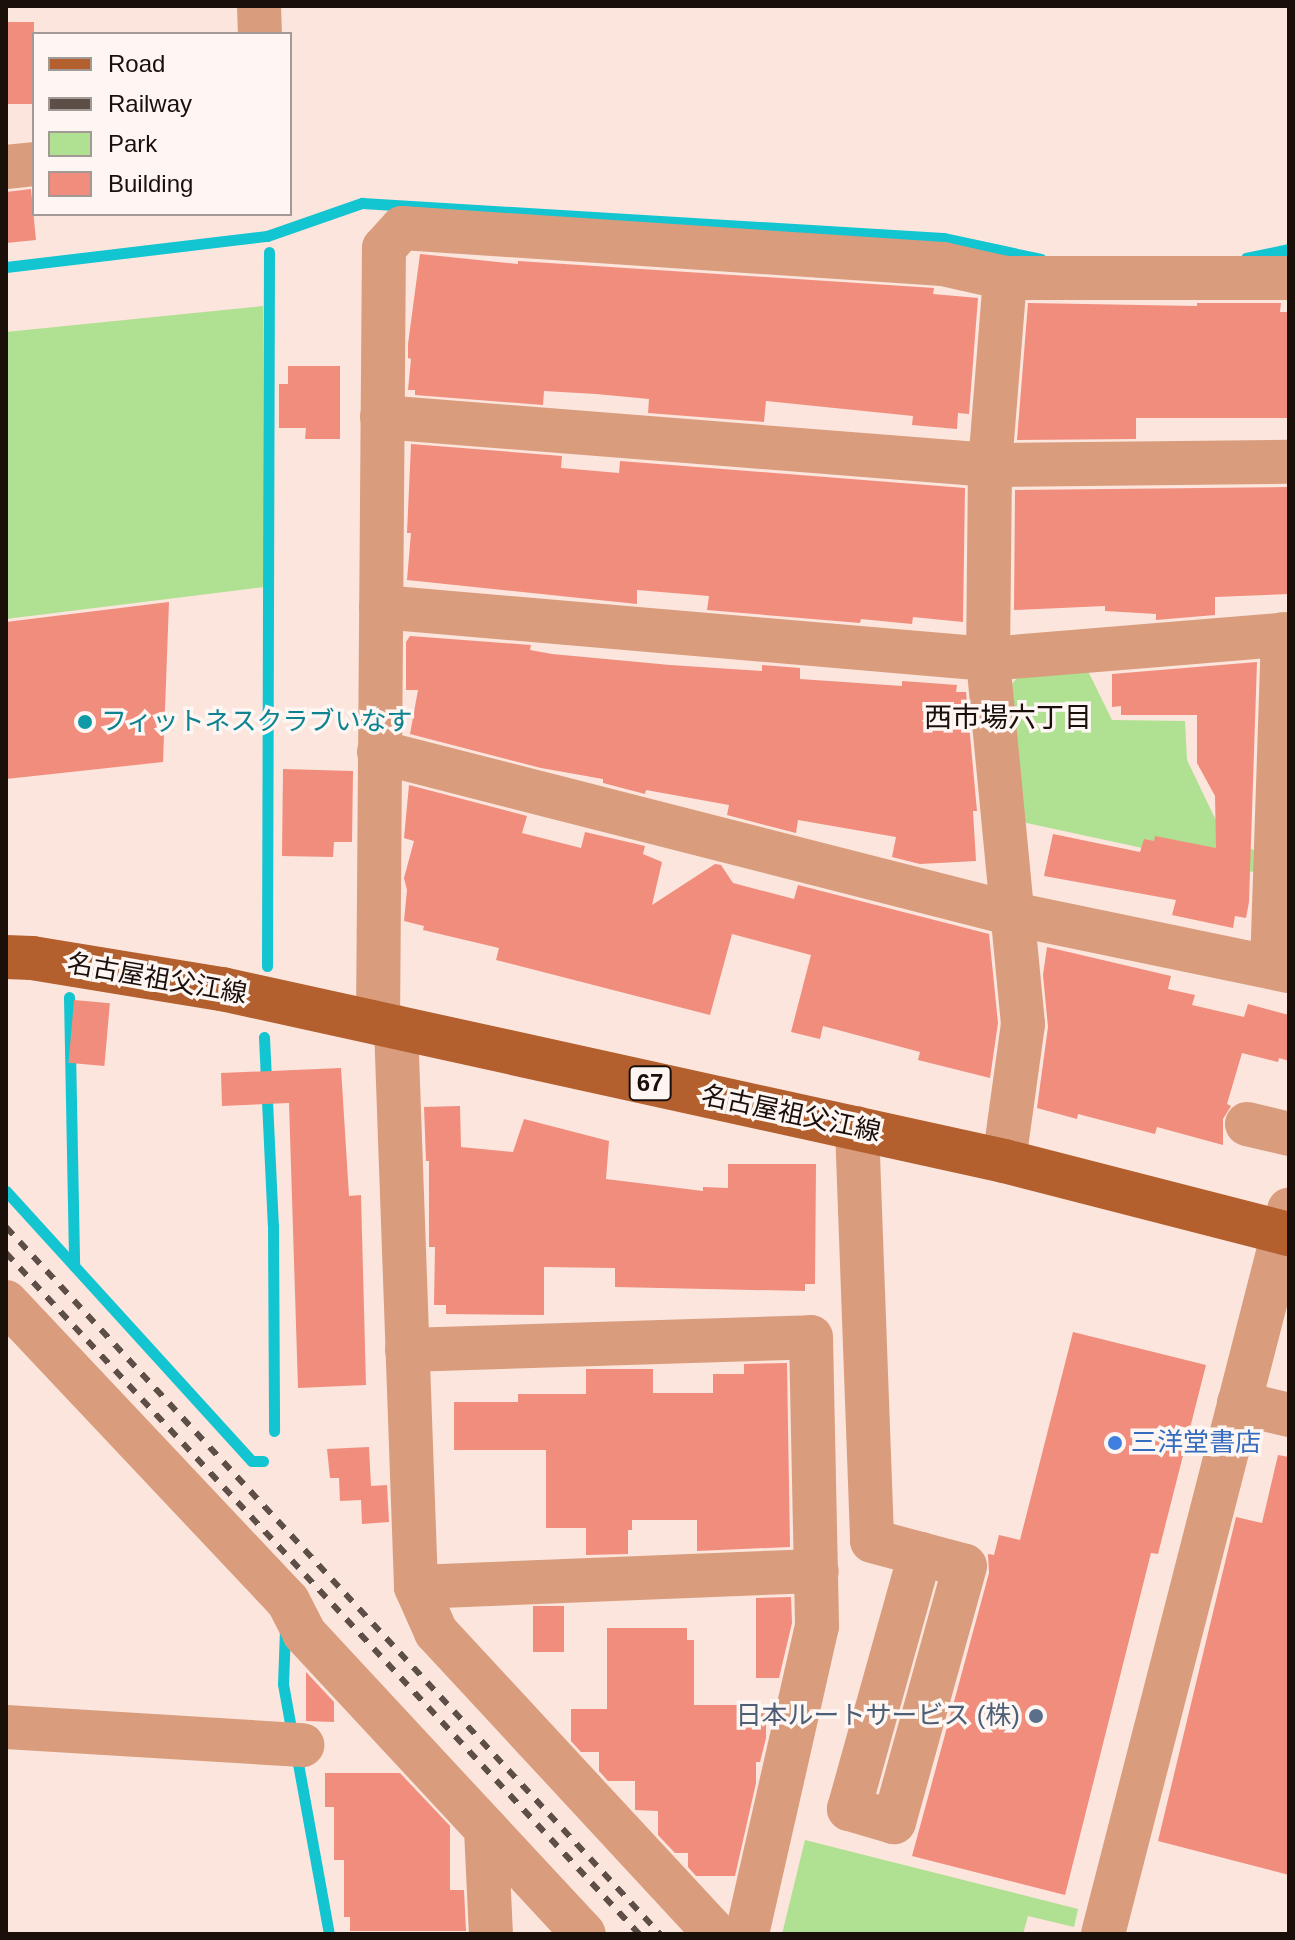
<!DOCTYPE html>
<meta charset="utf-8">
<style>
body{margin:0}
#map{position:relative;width:1295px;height:1940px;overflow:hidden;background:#fbe5dc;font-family:Helvetica,"Noto Sans JP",sans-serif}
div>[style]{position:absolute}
.green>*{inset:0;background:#b0e091}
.stream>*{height:11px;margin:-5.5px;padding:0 5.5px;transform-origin:5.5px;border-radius:5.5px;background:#13c4d1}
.building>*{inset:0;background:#f18d7d;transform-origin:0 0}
.minor>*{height:44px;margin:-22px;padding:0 22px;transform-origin:22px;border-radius:22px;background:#d99d7e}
.major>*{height:44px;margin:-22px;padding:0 22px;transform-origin:22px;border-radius:22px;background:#b35f2e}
.rail>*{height:6px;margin-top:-3px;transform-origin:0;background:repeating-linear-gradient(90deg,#5d4e48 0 10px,transparent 0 20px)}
.dots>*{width:22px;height:22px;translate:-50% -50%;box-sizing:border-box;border:4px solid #fdf6f3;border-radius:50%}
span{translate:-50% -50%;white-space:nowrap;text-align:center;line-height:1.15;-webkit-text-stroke:7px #fdf6f3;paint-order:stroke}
.shield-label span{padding:2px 6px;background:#fdf6f3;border:2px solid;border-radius:6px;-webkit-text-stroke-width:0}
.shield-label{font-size:24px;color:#1b0f0a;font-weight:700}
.culture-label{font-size:26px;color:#0d838f}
.left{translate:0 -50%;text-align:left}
.street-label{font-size:26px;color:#1b0f0a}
.shop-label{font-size:26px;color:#366cbe}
.service-label{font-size:26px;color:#4e5e75}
.right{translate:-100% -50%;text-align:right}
.neighbourhood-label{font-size:28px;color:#1b0f0a}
.frame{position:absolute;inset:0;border:8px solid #1b0f0a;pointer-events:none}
.legend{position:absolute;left:32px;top:32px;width:260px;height:184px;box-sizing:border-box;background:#fdf6f3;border:2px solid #a39a96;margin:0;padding:10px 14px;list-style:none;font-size:24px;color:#1b0f0a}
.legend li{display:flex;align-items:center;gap:16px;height:40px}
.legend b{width:40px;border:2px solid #a39a96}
</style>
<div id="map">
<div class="green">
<div style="clip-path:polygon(263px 306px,264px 587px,6px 619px,6px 332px)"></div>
<div style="clip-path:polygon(1088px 671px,1112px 720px,1185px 721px,1187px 760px,1223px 835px,1258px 852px,1258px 873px,1022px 822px,1006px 691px,1017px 678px)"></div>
<div style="clip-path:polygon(805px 1840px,1078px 1909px,1074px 1927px,1028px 1916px,1023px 1934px,782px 1934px)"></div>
</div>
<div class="stream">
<div style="left:1246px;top:258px;width:44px;rotate:-11.8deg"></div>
<div style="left:6px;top:267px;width:263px;rotate:-6.8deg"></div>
<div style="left:267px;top:236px;width:101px;rotate:-19.2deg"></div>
<div style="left:362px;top:203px;width:582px;rotate:3.45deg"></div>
<div style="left:943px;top:238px;width:100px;rotate:12.1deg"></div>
<div style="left:267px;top:966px;width:714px;rotate:-89.84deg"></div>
<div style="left:69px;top:997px;width:269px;rotate:88.9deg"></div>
<div style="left:264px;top:1037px;width:188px;rotate:87.3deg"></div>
<div style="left:273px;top:1225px;width:206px;rotate:89.7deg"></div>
<div style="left:6px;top:1191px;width:365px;rotate:47.7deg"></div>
<div style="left:252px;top:1461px;width:11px"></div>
<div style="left:285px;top:1630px;width:54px;rotate:92.1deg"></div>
<div style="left:283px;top:1684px;width:51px;rotate:79.8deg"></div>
<div style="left:297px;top:1758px;width:179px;rotate:79.7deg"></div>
</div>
<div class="building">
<div style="left:34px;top:22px;width:82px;height:28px;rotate:90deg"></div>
<div style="clip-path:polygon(31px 189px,36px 240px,6px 243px,6px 192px)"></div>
<div style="clip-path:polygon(420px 254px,518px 264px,518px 261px,934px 288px,933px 294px,978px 298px,969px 414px,958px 413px,957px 429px,912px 425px,913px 416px,766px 401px,764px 422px,648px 413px,649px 399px,596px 394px,544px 391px,543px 405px,415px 395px,415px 390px,408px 390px,411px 359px,408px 358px,408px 344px)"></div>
<div style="clip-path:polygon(1028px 303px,1197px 306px,1197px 303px,1281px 303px,1280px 312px,1289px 312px,1289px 418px,1136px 418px,1136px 439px,1017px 440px)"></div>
<div style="clip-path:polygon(288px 366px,340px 366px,340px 439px,305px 439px,306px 428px,279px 428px,279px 384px,288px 384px)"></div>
<div style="clip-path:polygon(411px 444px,562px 456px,561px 468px,619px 473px,620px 461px,965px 488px,963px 622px,913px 617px,912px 624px,861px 619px,860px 623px,707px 610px,709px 596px,637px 590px,637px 604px,407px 580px,411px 533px,407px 533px)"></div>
<div style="clip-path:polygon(1289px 487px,1289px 594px,1215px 597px,1215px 615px,1156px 620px,1156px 614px,1105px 611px,1105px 606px,1014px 610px,1015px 490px)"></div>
<div style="clip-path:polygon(169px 602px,163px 762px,6px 779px,6px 622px)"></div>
<div style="clip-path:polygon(410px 636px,531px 645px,530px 650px,552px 654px,670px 665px,762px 671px,762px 665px,800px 668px,800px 679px,902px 686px,902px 681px,957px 685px,956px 692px,966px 692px,977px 811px,973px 811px,976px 861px,920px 864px,892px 857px,896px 837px,798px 820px,796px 833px,727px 815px,729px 805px,646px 790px,645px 794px,603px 783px,603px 779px,541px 768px,410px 734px,418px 690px,406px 690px,406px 642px)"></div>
<div style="clip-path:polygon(1257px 662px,1249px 902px,1246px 918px,1235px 916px,1233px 928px,1172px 915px,1176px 900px,1044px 876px,1053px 834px,1140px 852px,1144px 839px,1154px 841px,1155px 836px,1216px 848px,1215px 796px,1197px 763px,1197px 715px,1121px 715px,1121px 706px,1112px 707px,1112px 674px)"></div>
<div style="clip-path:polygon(283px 769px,353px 771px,352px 842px,334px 842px,333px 857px,282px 856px)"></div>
<div style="clip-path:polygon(409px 785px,527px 816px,522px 833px,581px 848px,585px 832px,645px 846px,643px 854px,662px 862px,652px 905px,715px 864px,721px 865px,733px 883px,794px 899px,798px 885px,989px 934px,998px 1023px,990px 1078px,918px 1060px,920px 1052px,823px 1026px,820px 1039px,791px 1032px,811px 955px,732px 934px,710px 1015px,496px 960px,499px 948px,423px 930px,424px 926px,404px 921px,407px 890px,404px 878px,414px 841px,404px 838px)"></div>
<div style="clip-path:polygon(1047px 947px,1171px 976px,1168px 989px,1195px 995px,1192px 1005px,1244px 1017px,1248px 1004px,1289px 1015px,1289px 1061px,1279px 1058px,1278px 1062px,1242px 1053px,1227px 1104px,1231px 1106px,1223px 1119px,1223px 1145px,1157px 1127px,1155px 1134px,1078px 1114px,1077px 1119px,1037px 1108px,1048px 1027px,1043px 975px)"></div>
<div style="left:74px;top:1000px;width:36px;height:63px;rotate:5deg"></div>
<div style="clip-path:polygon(341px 1068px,349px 1196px,361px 1195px,366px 1385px,298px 1388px,289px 1103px,222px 1106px,221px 1073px)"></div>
<div style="clip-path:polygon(460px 1106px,461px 1147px,513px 1152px,524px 1119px,609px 1141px,606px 1179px,703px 1191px,703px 1187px,728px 1188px,728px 1164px,816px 1164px,815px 1284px,805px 1284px,805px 1291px,615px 1287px,615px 1268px,544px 1267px,544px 1315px,446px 1314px,446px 1305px,434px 1305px,435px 1247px,429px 1247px,429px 1161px,426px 1161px,424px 1107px)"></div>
<div style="clip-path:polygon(1073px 1332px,1206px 1365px,1158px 1554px,1151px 1553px,1065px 1895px,912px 1856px,989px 1573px,988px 1554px,994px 1555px,999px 1535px,1020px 1540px)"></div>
<div style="clip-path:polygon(787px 1363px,790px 1547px,697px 1551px,697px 1520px,632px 1520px,632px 1530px,628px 1530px,628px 1554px,586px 1555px,586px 1528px,546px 1528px,546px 1450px,454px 1450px,454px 1402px,518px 1402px,518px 1394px,586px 1394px,586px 1369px,653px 1369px,653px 1393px,713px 1393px,713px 1374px,744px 1374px,744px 1364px)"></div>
<div style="clip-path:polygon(369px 1447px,371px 1486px,387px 1485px,389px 1522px,362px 1524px,361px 1500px,340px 1501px,339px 1478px,330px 1478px,327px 1449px)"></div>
<div style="clip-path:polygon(1278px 1455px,1289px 1457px,1289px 1875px,1158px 1841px,1236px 1517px,1262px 1523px)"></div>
<div style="clip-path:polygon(791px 1597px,792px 1623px,779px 1678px,756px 1678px,756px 1598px)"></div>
<div style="left:564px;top:1606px;width:46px;height:31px;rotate:90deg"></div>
<div style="clip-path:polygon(607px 1628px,687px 1628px,687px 1640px,694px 1640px,694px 1705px,766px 1705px,766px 1738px,760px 1762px,756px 1762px,756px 1783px,735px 1876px,696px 1876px,688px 1867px,688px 1853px,675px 1853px,658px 1835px,658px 1811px,635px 1810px,635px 1781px,608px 1781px,599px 1771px,599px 1752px,581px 1752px,571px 1741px,571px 1709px,607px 1709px)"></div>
<div style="clip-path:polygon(306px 1672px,334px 1702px,334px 1722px,306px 1721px)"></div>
<div style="clip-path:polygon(325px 1773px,400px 1773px,450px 1826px,450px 1890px,464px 1890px,466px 1931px,350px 1931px,350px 1917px,344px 1917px,344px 1860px,334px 1860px,334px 1807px,325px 1807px)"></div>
</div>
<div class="minor">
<div style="left:259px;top:6px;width:28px;rotate:88deg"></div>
<div style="left:6px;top:167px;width:28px;rotate:-6deg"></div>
<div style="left:382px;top:417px;width:610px;rotate:4.51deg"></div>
<div style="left:990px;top:465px;width:299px;rotate:-0.6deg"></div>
<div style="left:381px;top:607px;width:609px;rotate:4.9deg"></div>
<div style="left:988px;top:659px;width:302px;rotate:-4.7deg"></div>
<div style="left:379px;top:752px;width:654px;rotate:14.33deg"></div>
<div style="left:1013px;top:914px;width:282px;rotate:11.7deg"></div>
<div style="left:1272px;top:967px;width:333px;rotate:-88.1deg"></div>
<div style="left:378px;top:1023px;width:775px;rotate:-89.56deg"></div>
<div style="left:384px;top:248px;width:27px;rotate:-48deg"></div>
<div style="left:402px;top:228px;width:542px;rotate:3.81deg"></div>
<div style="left:943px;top:264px;width:64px;rotate:12.7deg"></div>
<div style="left:1005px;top:278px;width:284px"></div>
<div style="left:396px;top:1027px;width:560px;rotate:87.95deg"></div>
<div style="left:416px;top:1587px;width:49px;rotate:66deg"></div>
<div style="left:436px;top:1632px;width:412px;rotate:47.2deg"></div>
<div style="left:1247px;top:1124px;width:43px;rotate:13.4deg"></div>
<div style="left:857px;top:1128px;width:413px;rotate:87.9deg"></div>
<div style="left:872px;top:1541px;width:96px;rotate:15deg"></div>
<div style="left:965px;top:1566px;width:266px;rotate:105.5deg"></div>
<div style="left:894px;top:1822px;width:47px;rotate:-163.9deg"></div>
<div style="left:849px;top:1809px;width:265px;rotate:-74.4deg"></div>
<div style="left:1004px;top:1161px;width:138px;rotate:-82.1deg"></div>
<div style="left:1023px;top:1024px;width:367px;rotate:-95.5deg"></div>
<div style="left:988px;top:659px;width:194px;rotate:-89.4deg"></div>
<div style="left:990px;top:465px;width:188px;rotate:-85.4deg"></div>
<div style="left:6px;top:1302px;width:411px;rotate:46.7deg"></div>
<div style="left:288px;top:1601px;width:36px;rotate:63deg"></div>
<div style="left:304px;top:1633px;width:411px;rotate:47.1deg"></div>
<div style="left:407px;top:1350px;width:404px;rotate:-1.8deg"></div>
<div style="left:811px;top:1337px;width:289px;rotate:88.8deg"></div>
<div style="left:817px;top:1626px;width:316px;rotate:102.8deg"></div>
<div style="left:1239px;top:1403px;width:51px;rotate:13.5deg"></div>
<div style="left:416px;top:1587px;width:401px;rotate:-2.3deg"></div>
<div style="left:6px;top:1727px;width:297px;rotate:3.5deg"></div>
<div style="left:486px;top:1829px;width:105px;rotate:87.3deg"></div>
<div style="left:1103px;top:1934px;width:748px;rotate:-75.59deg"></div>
</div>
<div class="major">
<div style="left:6px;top:957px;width:26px;rotate:2deg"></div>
<div style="left:32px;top:958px;width:193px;rotate:9.3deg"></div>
<div style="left:222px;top:989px;width:801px;rotate:12.4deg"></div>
<div style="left:1004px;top:1161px;width:294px;rotate:14.4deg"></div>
</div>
<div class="rail">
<div style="left:6px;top:1227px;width:963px;rotate:47.23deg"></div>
<div style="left:6px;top:1253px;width:930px;rotate:47.09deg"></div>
</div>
<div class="dots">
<div style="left:85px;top:722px;background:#0f9aa8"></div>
<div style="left:1115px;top:1443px;background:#3f7fe0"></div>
<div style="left:1036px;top:1716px;background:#5c6f8a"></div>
</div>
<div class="shield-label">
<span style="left:650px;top:1083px">67</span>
</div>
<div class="culture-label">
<span class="left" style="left:101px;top:722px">フィットネスクラブいなす</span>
</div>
<div class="street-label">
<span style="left:157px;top:979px;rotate:10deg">名古屋祖父江線</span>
<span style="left:791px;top:1114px;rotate:12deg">名古屋祖父江線</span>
</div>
<div class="shop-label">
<span class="left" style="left:1131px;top:1443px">三洋堂書店</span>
</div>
<div class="service-label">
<span class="right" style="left:1020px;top:1716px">日本ルートサービス (株)</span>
</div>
<div class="neighbourhood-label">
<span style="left:1008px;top:718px">西市場六丁目</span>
</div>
<div class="frame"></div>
<ul class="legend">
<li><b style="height:10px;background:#b35f2e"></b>Road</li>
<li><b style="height:10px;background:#5d4e48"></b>Railway</li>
<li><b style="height:22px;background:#b0e091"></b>Park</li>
<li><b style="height:22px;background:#f18d7d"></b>Building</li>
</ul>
</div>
